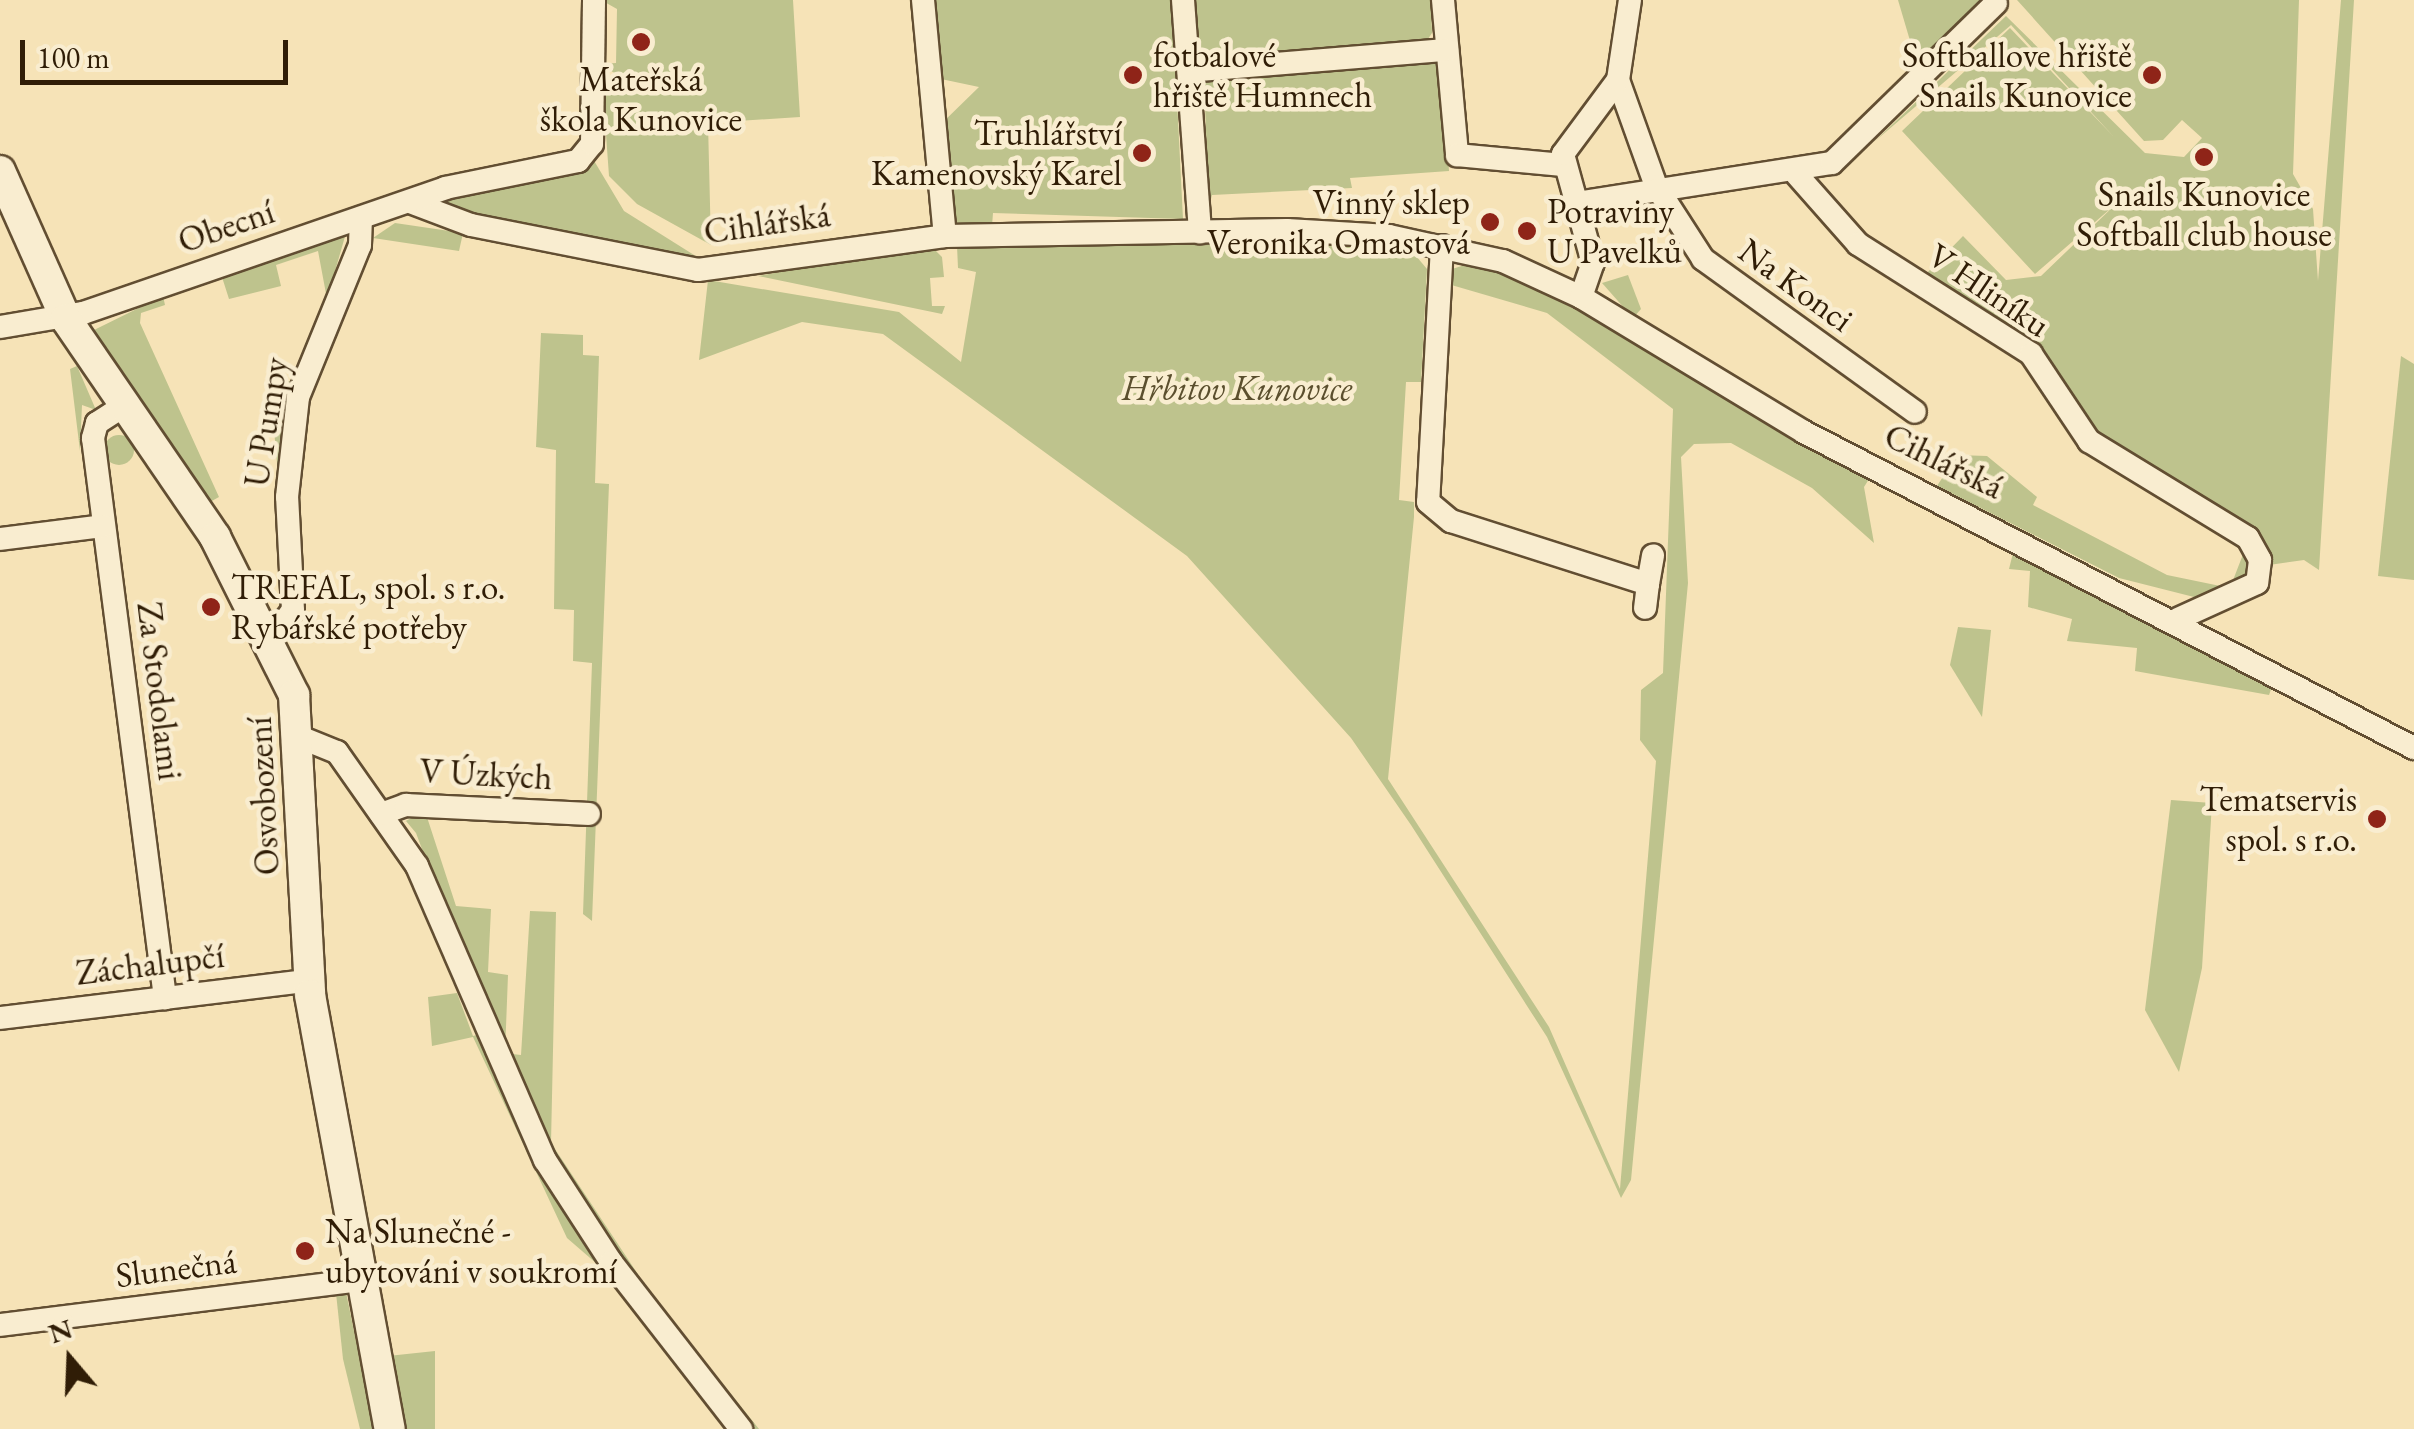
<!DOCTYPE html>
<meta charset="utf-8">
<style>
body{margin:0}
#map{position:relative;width:2414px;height:1429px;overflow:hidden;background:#f6e3b7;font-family:"EB Garamond",serif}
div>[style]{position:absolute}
.green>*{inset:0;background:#bec38d}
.round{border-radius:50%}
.roads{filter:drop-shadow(2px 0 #624e32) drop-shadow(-2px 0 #624e32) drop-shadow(0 2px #624e32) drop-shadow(0 -2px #624e32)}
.minor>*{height:22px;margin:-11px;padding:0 11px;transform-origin:11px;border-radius:11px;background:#f9edd0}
.secondary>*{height:30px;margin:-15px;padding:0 15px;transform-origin:15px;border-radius:15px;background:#f9edd0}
.dots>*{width:28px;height:28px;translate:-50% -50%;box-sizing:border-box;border:5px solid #f9edd0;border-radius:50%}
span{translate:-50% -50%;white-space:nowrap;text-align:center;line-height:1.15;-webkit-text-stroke:9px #f9edd0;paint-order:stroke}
.poi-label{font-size:35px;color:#301d06}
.left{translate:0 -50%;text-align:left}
.right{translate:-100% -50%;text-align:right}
.street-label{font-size:35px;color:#301d06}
.park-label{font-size:35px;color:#5b4f2e;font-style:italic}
.north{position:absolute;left:20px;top:1309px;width:100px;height:100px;-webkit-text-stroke:8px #f9edd0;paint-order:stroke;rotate:341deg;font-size:28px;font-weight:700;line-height:40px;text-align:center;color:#301d06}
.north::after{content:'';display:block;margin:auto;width:35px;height:45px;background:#301d06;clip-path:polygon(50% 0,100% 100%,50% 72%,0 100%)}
.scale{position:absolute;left:20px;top:40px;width:268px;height:45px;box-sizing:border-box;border:5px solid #301d06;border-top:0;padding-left:12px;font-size:30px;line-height:35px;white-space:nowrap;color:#301d06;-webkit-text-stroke:8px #f9edd0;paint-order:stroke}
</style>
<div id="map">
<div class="green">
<div style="clip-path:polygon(601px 0,793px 0,800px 117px,708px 123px,711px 245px,637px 204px,609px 176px,603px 93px,620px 88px,621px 77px,600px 64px,616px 63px,617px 9px)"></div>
<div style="clip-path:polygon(930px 0,1172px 0,1183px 219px,993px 213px,992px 226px,957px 225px,939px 126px,979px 87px,941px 79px)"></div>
<div style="clip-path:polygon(1188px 0,1431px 0,1432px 33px,1426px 42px,1201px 63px)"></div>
<div style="clip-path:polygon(1898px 0,1988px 0,1929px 64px,1911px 44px)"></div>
<div style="clip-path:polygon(2017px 0,2299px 0,2293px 174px,2313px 209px,2318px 281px,2341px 0,2354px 0,2319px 570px,2304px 560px,2269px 565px,2228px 511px,2086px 427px,2051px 372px,1925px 275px,1963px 236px,2006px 280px,2041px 276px,2117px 203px,2035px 274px,1902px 131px,2010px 28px,2114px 137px,2011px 25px,1874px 142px,2006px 16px,2145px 153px,2184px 157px,2202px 138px,2182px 120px,2163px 140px,2144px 141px)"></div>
<div style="clip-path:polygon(1431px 57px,1442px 69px,1449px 171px,1350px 178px,1352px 188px,1212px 195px,1209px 207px,1204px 80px)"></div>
<div style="clip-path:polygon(593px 159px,624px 211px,702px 260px,486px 220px,441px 201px)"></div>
<div style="clip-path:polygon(395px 223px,463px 233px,459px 251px,373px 238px)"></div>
<div style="clip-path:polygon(346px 233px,327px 299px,318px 251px,276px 265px,281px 286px,229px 299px,221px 274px)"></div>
<div style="clip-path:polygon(1351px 239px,1411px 250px,1427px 269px,1421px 382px,1406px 382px,1399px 500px,1414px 502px,1414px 517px,1388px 779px,1549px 1027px,1620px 1189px,1656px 761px,1640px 740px,1641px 690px,1663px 673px,1673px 409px,1547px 313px,1448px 284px,1449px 270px,1471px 263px,1525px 277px,1871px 476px,1864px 487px,1874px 543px,1812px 488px,1731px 443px,1694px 444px,1681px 457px,1688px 583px,1631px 1180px,1621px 1198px,1547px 1037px,1411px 825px,1351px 738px,1187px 556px,883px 334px,802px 322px,699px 360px,708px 280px,899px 312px,961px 362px,976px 272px,958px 268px,957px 246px)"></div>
<div style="clip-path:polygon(930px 245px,942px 257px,944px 277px,930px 278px,932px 306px,945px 306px,942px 314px,758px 276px)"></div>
<div style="clip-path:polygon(1628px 275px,1641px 309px,1633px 318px,1602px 283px)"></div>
<div style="clip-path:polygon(163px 296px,165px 305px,141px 313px,140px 323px,219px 497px,210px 502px,92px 331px)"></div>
<div style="clip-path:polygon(541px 333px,583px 335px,583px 355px,599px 356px,595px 483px,609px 484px,592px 921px,583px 914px,592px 663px,573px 661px,574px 610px,554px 609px,556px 450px,536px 447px)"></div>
<div style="clip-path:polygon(2401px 356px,2414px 364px,2414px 580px,2378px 576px)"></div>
<div style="clip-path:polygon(77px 366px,96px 410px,82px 405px,80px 451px,70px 369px)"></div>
<div style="clip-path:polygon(276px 381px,295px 381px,278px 474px,271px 397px)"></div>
<div class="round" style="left:104px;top:435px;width:30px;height:30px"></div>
<div style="clip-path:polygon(1957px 455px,1987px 456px,2037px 497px,2033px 505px,2167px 575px,2230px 588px,2247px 544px,2249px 578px,2229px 592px,2194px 597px,2119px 578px,1937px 486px)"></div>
<div style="clip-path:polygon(2015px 545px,2274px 681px,2269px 695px,2135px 671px,2137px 648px,2067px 641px,2072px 619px,2028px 607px,2030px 571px,2009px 569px)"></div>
<div style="clip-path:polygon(1958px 627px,1991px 630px,1982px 717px,1950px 665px)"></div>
<div style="clip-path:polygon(2171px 800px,2212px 803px,2202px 968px,2179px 1072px,2145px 1010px)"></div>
<div style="clip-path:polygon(425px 811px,456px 906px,491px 909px,488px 972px,508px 975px,505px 1053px,521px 1055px,530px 911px,556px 912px,551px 1143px,653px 1297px,759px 1429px,726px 1429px,604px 1270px,567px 1238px,473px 1037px,432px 1046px,428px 997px,457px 993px,473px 1036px,490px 1031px,416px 833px,406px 821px,398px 825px)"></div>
<div style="clip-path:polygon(346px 1292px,374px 1429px,360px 1429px,343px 1359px,336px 1293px)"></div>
<div style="clip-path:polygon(435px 1351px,435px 1429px,401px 1429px,388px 1356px)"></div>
</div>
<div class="roads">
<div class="minor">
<div style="left:923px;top:0;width:237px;rotate:84.7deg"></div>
<div style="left:1183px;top:0;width:233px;rotate:85.8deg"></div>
<div style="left:1443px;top:0;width:156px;rotate:84.8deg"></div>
<div style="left:1457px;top:155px;width:106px;rotate:5.4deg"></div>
<div style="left:1189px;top:71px;width:259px;rotate:-4.7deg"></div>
<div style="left:1618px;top:80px;width:113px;rotate:70.3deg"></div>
<div style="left:1656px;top:186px;width:87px;rotate:57.2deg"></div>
<div style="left:1703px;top:259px;width:261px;rotate:35.8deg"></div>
<div style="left:1797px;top:175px;width:92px;rotate:48.5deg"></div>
<div style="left:1858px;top:244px;width:205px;rotate:32.4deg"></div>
<div style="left:2031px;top:354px;width:105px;rotate:56.3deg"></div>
<div style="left:2089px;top:441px;width:186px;rotate:31.4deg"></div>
<div style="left:2248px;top:538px;width:25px;rotate:61deg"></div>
<div style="left:2260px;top:560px;width:23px;rotate:97deg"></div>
<div style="left:2257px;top:583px;width:87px;rotate:155.5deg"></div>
<div style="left:410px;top:202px;width:65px;rotate:20.7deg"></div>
<div style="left:471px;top:225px;width:231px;rotate:11.2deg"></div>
<div style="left:698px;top:270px;width:249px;rotate:-7.8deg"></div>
<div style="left:945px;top:236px;width:342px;rotate:-1deg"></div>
<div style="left:1287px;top:230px;width:102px;rotate:3.4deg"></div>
<div style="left:1389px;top:236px;width:117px;rotate:12.4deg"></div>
<div style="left:1503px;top:261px;width:86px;rotate:24.8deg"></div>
<div style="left:1581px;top:297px;width:261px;rotate:31.2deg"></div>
<div style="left:1804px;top:432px;width:687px;rotate:27.39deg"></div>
<div style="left:1576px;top:203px;width:259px;rotate:-8.9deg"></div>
<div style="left:1832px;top:163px;width:229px;rotate:-44.3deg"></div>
<div style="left:1442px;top:246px;width:256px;rotate:93.1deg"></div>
<div style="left:1428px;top:502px;width:30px;rotate:40deg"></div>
<div style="left:1451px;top:521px;width:207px;rotate:17.7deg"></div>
<div style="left:1648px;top:584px;width:24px;rotate:97deg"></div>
<div style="left:1581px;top:297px;width:36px;rotate:-71deg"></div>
<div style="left:1593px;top:263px;width:113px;rotate:-105.4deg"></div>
<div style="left:1563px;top:154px;width:92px;rotate:-53.4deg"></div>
<div style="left:1618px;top:80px;width:81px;rotate:-81.5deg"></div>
<div style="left:0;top:327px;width:84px;rotate:-9.6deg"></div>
<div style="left:83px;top:313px;width:383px;rotate:-19deg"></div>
<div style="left:445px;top:188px;width:136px;rotate:-11.5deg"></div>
<div style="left:578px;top:161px;width:22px;rotate:-51deg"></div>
<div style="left:592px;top:144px;width:144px;rotate:-89.2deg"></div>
<div style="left:122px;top:407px;width:30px;rotate:147deg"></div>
<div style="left:97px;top:423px;width:16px;rotate:105deg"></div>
<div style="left:93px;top:438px;width:565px;rotate:82.67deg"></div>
<div style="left:0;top:539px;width:104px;rotate:-7.2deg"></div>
<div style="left:1648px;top:584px;width:29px;rotate:-80deg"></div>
<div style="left:271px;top:639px;width:36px;rotate:-53deg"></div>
<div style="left:293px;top:610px;width:113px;rotate:-93deg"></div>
<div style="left:287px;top:497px;width:101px;rotate:-83.7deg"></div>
<div style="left:298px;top:397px;width:164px;rotate:-67.8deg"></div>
<div style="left:360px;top:245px;width:27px;rotate:-88deg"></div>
<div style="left:302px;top:738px;width:38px;rotate:22deg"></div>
<div style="left:337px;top:752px;width:139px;rotate:54.9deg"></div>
<div style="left:417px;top:866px;width:321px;rotate:66.5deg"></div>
<div style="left:545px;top:1160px;width:121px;rotate:57.1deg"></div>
<div style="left:611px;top:1262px;width:212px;rotate:52.1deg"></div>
<div style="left:381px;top:814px;width:27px;rotate:-20deg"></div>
<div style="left:406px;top:805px;width:183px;rotate:2.8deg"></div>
<div style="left:0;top:1018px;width:310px;rotate:-6.9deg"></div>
<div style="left:0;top:1325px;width:364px;rotate:-7.1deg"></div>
</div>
<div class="secondary">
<div style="left:0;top:171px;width:162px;rotate:66deg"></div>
<div style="left:66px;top:319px;width:264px;rotate:55.6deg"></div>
<div style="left:215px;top:537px;width:177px;rotate:63.4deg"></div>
<div style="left:294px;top:695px;width:300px;rotate:86.9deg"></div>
<div style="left:310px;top:995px;width:441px;rotate:79.6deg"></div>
</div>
</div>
<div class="dots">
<div style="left:641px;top:42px;background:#8f2418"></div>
<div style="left:1133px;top:75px;background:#8f2418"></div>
<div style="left:2152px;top:75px;background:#8f2418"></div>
<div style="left:1142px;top:153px;background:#8f2418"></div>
<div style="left:2204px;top:157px;background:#8f2418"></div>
<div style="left:1490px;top:222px;background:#8f2418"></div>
<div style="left:1527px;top:231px;background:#8f2418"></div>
<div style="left:211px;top:607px;background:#8f2418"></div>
<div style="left:2377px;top:819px;background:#8f2418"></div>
<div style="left:305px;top:1251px;background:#8f2418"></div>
</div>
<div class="poi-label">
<span class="left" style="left:1153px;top:75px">fotbalové<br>hřiště Humnech</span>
<span class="right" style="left:2132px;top:75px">Softballove hřiště<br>Snails Kunovice</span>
<span style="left:641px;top:99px">Mateřská<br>škola Kunovice</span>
<span class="right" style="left:1122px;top:153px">Truhlářství<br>Kamenovský Karel</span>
<span style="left:2204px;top:214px">Snails Kunovice<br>Softball club house</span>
<span class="right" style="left:1470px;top:222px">Vinný sklep<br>Veronika Omastová</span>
<span class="left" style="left:1547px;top:231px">Potraviny<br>U Pavelků</span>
<span class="left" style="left:231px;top:607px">TREFAL, spol. s r.o.<br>Rybářské potřeby</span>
<span class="right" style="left:2357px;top:819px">Tematservis<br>spol. s r.o.</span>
<span class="left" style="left:325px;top:1251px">Na Slunečné -<br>ubytováni v soukromí</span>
</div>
<div class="street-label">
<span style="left:767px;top:223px;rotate:-8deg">Cihlářská</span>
<span style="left:226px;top:226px;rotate:-19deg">Obecní</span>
<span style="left:1796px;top:285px;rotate:36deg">Na Konci</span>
<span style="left:1989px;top:290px;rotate:34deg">V Hliníku</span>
<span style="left:266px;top:422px;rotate:-81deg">U Pumpy</span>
<span style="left:1944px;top:461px;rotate:26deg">Cihlářská</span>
<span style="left:160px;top:691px;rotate:83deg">Za Stodolami</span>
<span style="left:486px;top:774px;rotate:3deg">V Úzkých</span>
<span style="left:263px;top:796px;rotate:-93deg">Osvobození</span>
<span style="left:150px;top:964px;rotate:-7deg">Záchalupčí</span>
<span style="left:176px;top:1268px;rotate:-7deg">Slunečná</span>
</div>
<div class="park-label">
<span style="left:1237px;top:388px">Hřbitov Kunovice</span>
</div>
<div class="north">N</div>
<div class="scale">100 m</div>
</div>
